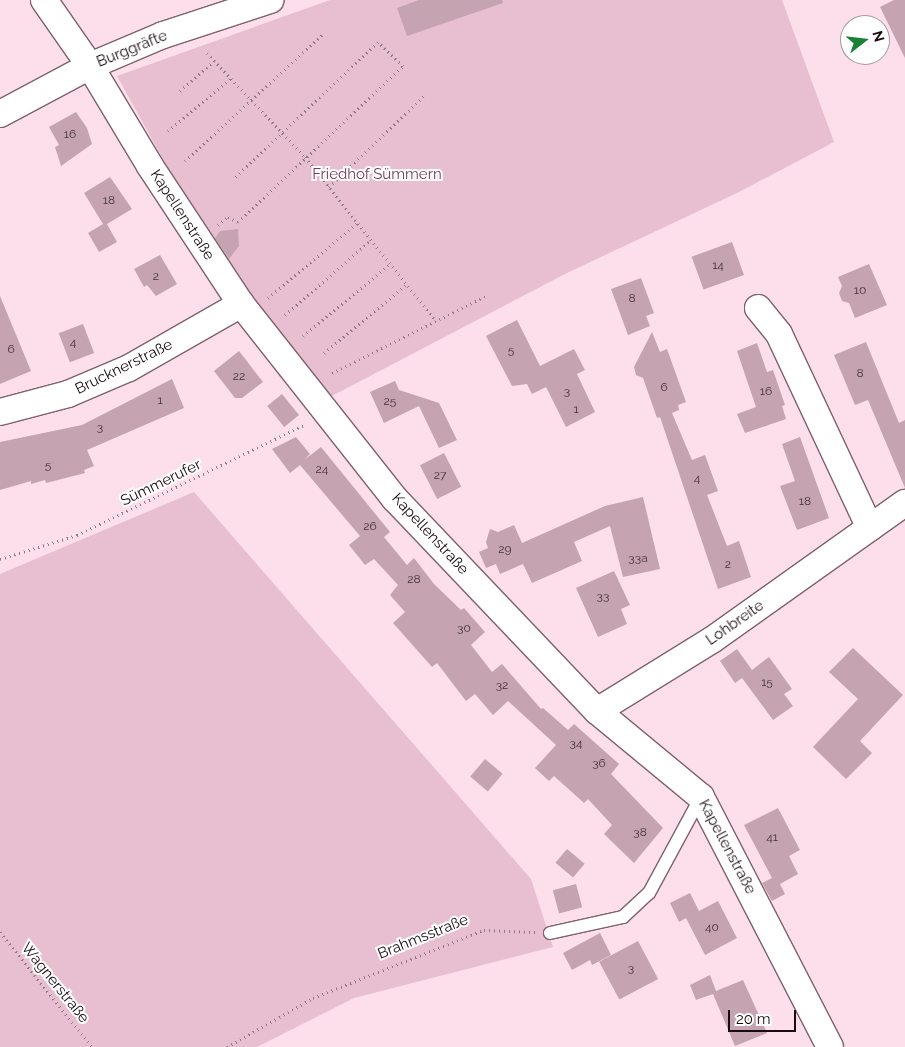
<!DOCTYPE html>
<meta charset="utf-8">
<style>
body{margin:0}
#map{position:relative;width:905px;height:1047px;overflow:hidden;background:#fcdfeb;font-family:Raleway,sans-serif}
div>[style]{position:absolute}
.green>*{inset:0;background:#e8bfd1}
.building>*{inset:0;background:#c5a3b1;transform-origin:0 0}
.path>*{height:3px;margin-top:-1.5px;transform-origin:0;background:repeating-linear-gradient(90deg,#8e7a82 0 1px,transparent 0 5px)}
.roads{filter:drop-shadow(1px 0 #7f616e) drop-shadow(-1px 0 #7f616e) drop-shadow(0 1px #7f616e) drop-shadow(0 -1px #7f616e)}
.service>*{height:12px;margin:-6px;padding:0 6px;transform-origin:6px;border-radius:6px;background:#fff}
.minor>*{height:26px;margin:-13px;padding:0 13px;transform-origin:13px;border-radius:13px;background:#fff}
span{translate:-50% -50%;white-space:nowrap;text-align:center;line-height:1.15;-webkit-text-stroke:4px #fff;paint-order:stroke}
.number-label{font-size:12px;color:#423138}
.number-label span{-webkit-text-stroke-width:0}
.street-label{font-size:15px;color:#170b10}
.park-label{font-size:15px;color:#753b57}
.north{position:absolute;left:840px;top:15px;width:50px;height:50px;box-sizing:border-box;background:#fff;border:1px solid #a29d9f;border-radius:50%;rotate:74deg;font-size:14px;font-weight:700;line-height:20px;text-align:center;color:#170b10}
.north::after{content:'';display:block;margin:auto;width:18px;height:22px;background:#198136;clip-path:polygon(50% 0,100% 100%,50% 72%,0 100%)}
.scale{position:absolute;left:728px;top:1010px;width:68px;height:22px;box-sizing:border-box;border:2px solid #170b10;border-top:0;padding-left:6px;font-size:15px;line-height:18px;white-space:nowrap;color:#170b10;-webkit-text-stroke:4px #fff;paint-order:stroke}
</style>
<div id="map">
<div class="green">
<div style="clip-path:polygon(330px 0,782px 0,834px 142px,739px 192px,567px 273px,330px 397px,205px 235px,117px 76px)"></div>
<div style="clip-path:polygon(194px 492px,531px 879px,553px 947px,354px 998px,257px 1047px,0 1047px,0 574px)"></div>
</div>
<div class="building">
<div style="clip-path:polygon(419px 0,502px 0,503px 3px,407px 36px,397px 8px)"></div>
<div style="clip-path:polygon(894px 0,905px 0,905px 58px,880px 7px)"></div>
<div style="clip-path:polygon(76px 112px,87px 128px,92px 144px,61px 166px,55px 147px,59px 145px,49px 127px)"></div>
<div style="clip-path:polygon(110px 177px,132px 209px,107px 224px,117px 242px,99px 252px,88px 233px,103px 224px,84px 193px)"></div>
<div style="clip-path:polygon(238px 229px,239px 246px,229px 259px,215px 238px,220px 231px)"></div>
<div style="left:732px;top:242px;width:35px;height:43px;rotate:70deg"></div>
<div style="clip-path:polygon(160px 255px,177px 284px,156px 296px,147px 285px,144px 287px,134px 269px)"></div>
<div style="clip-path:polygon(869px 264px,887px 305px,855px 318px,849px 303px,842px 301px,839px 293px,842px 286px,838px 277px)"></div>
<div style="clip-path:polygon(641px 278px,654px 313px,646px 316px,650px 326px,628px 335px,611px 289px)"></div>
<div style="clip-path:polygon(0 296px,31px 371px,0 384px)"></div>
<div style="clip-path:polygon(517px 320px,540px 366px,574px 349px,585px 370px,577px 374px,595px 412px,566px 427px,546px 387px,532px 394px,527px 384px,512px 386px,486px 336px)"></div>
<div style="left:83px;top:324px;width:31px;height:26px;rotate:69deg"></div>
<div style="clip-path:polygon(652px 332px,660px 352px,667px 349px,686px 402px,678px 405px,679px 410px,672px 413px,692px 460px,705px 455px,718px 491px,707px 495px,727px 546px,739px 541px,751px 577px,718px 589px,660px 417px,657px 418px,643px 378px,636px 375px,634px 367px)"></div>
<div style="clip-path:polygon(866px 342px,899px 423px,905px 420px,905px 488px,868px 400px,855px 405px,834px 355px)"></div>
<div style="clip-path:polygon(757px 343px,767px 372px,773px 370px,785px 405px,782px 406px,786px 419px,745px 433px,737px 414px,756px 407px,737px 351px)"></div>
<div style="clip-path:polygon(239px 351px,263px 382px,242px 398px,235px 398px,214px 371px)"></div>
<div style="clip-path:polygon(172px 379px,184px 408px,87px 450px,94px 466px,84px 470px,85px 473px,46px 483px,45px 480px,31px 484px,31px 481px,0 490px,0 442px,82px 425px)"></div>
<div style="clip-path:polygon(395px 381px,399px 390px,439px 403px,457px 440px,439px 448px,419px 406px,384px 423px,370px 392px)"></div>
<div style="left:282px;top:394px;width:27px;height:19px;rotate:51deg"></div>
<div style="clip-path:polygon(296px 437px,310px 454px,304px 460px,321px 447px,390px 532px,384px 537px,407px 565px,414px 558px,434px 584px,461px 610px,464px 608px,485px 632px,471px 645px,492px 672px,502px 664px,541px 709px,543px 708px,568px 730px,574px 724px,619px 764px,611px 774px,663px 828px,634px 863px,604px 834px,612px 825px,588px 799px,584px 803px,554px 776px,549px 781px,535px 768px,556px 745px,508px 701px,493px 715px,475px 694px,466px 701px,437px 663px,432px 667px,393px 623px,405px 612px,390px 595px,398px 585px,374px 559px,365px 565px,349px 545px,360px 536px,300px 465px,290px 473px,272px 449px)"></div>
<div style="clip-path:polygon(800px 437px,829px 518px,797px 530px,780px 486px,795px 481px,782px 444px)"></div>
<div style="left:444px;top:453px;width:38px;height:27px;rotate:63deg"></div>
<div style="clip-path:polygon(643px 497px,660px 569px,623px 577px,610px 526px,574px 542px,582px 561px,532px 583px,523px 564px,500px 574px,496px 564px,486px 568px,479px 552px,488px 548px,486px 542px,490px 529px,498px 532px,514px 525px,522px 543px,605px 506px)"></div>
<div style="clip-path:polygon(614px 571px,630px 605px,621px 609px,627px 624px,598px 637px,576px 588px)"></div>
<div style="clip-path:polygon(853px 648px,903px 695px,860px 741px,872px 753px,846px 779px,813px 747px,858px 699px,829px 672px)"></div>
<div style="clip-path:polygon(737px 649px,752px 670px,769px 657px,792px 689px,784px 694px,793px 706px,773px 720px,742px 678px,735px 683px,720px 661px)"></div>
<div style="left:485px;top:759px;width:23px;height:23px;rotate:40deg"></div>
<div style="clip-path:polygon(778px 808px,800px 850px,789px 856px,798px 874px,780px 884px,785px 894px,772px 901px,762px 883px,772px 878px,744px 825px)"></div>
<div style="left:567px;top:849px;width:23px;height:18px;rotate:40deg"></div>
<div style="left:576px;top:884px;width:24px;height:24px;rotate:75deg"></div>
<div style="clip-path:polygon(690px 893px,699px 911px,718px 901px,737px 938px,705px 955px,686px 918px,679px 922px,670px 903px)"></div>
<div style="clip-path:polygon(600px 933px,611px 955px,592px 965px,590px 960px,572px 970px,563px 953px)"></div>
<div style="left:638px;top:941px;width:43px;height:44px;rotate:62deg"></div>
<div style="clip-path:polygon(710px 975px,716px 991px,743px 980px,767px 1033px,735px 1046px,713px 994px,696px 1000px,690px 985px)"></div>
</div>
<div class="path">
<div style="left:207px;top:53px;width:143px;rotate:46.7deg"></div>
<div style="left:305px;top:157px;width:210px;rotate:51.4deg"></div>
<div style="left:180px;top:91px;width:45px;rotate:-41.4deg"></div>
<div style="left:168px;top:131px;width:82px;rotate:-40.1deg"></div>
<div style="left:185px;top:161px;width:188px;rotate:-42.6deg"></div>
<div style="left:329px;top:187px;width:132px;rotate:-43.8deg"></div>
<div style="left:218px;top:225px;width:13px;rotate:-39deg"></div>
<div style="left:228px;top:217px;width:11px;rotate:27deg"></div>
<div style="left:238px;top:222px;width:227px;rotate:-43.4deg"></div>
<div style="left:403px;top:66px;width:35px;rotate:-136deg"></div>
<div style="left:378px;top:42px;width:199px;rotate:136.6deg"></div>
<div style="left:268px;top:298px;width:116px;rotate:-40.1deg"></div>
<div style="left:285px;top:315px;width:114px;rotate:-41.1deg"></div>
<div style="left:303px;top:336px;width:113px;rotate:-39.6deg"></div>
<div style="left:324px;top:353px;width:108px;rotate:-39.7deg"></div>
<div style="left:332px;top:373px;width:172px;rotate:-26.6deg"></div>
<div style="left:0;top:559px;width:81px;rotate:-17.3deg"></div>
<div style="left:77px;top:535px;width:254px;rotate:-25.9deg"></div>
<div style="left:0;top:932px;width:147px;rotate:51.3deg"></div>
<div style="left:227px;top:1047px;width:99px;rotate:-29.7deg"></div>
<div style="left:313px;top:998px;width:184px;rotate:-21.7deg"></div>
<div style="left:484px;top:930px;width:51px;rotate:2.2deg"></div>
</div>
<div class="roads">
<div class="service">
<div style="left:550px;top:933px;width:75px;rotate:-12.4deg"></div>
<div style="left:623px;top:917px;width:35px;rotate:-43deg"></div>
<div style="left:649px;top:893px;width:109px;rotate:-61.6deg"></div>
</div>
<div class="minor">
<div style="left:44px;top:0;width:80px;rotate:55.1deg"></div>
<div style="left:90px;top:66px;width:117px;rotate:59deg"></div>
<div style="left:150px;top:166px;width:165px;rotate:56.6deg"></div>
<div style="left:241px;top:304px;width:248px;rotate:51.7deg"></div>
<div style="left:395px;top:499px;width:293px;rotate:46.4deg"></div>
<div style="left:597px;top:711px;width:135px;rotate:39.6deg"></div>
<div style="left:701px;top:797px;width:281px;rotate:62.7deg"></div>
<div style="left:0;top:114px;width:102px;rotate:-28.1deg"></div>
<div style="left:90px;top:66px;width:79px;rotate:-23deg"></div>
<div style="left:163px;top:35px;width:113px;rotate:-18.1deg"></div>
<div style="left:758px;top:308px;width:33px;rotate:51deg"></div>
<div style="left:779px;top:334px;width:214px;rotate:64.9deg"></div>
<div style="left:0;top:412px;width:70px;rotate:-14.8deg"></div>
<div style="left:68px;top:394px;width:66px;rotate:-23.1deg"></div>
<div style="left:129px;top:368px;width:129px;rotate:-29.7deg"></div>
<div style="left:597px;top:711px;width:135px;rotate:-31.7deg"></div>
<div style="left:712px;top:640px;width:237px;rotate:-35.4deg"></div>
</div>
</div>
<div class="number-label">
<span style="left:70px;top:135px">16</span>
<span style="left:109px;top:201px">18</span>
<span style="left:718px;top:266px">14</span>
<span style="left:156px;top:277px">2</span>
<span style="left:860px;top:291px">10</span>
<span style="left:632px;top:299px">8</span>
<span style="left:73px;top:343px">4</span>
<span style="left:11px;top:350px">6</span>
<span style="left:511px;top:351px">5</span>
<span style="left:860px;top:374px">8</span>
<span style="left:239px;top:377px">22</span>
<span style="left:664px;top:388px">6</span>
<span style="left:567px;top:392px">3</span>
<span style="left:766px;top:392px">16</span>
<span style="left:160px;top:401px">1</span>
<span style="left:390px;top:402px">25</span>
<span style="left:576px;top:410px">1</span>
<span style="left:100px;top:428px">3</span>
<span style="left:48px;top:466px">5</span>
<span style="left:322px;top:470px">24</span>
<span style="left:440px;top:476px">27</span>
<span style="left:697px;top:479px">4</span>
<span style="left:805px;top:502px">18</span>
<span style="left:370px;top:527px">26</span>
<span style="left:505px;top:550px">29</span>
<span style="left:638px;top:559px">33a</span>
<span style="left:728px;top:565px">2</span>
<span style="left:414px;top:580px">28</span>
<span style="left:603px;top:597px">33</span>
<span style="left:464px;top:629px">30</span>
<span style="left:767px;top:683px">15</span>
<span style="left:502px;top:686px">32</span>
<span style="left:576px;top:744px">34</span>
<span style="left:599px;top:764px">36</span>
<span style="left:640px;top:833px">38</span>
<span style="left:772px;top:838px">41</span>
<span style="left:712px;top:928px">40</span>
<span style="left:631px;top:969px">3</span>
</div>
<div class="street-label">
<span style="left:132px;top:49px;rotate:-22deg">Burggräfte</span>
<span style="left:182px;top:215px;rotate:57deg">Kapellenstraße</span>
<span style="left:124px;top:367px;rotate:-26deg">Brucknerstraße</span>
<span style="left:161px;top:483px;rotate:-26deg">Sümmerufer</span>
<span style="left:430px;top:534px;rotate:47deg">Kapellenstraße</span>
<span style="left:735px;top:623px;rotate:-35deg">Lohbreite</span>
<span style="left:727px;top:847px;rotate:62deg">Kapellenstraße</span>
<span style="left:423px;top:937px;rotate:-22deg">Brahmsstraße</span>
<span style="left:55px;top:983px;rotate:51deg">Wagnerstraße</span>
</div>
<div class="park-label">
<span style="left:377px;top:175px">Friedhof Sümmern</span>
</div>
<div class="north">N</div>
<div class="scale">20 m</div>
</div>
